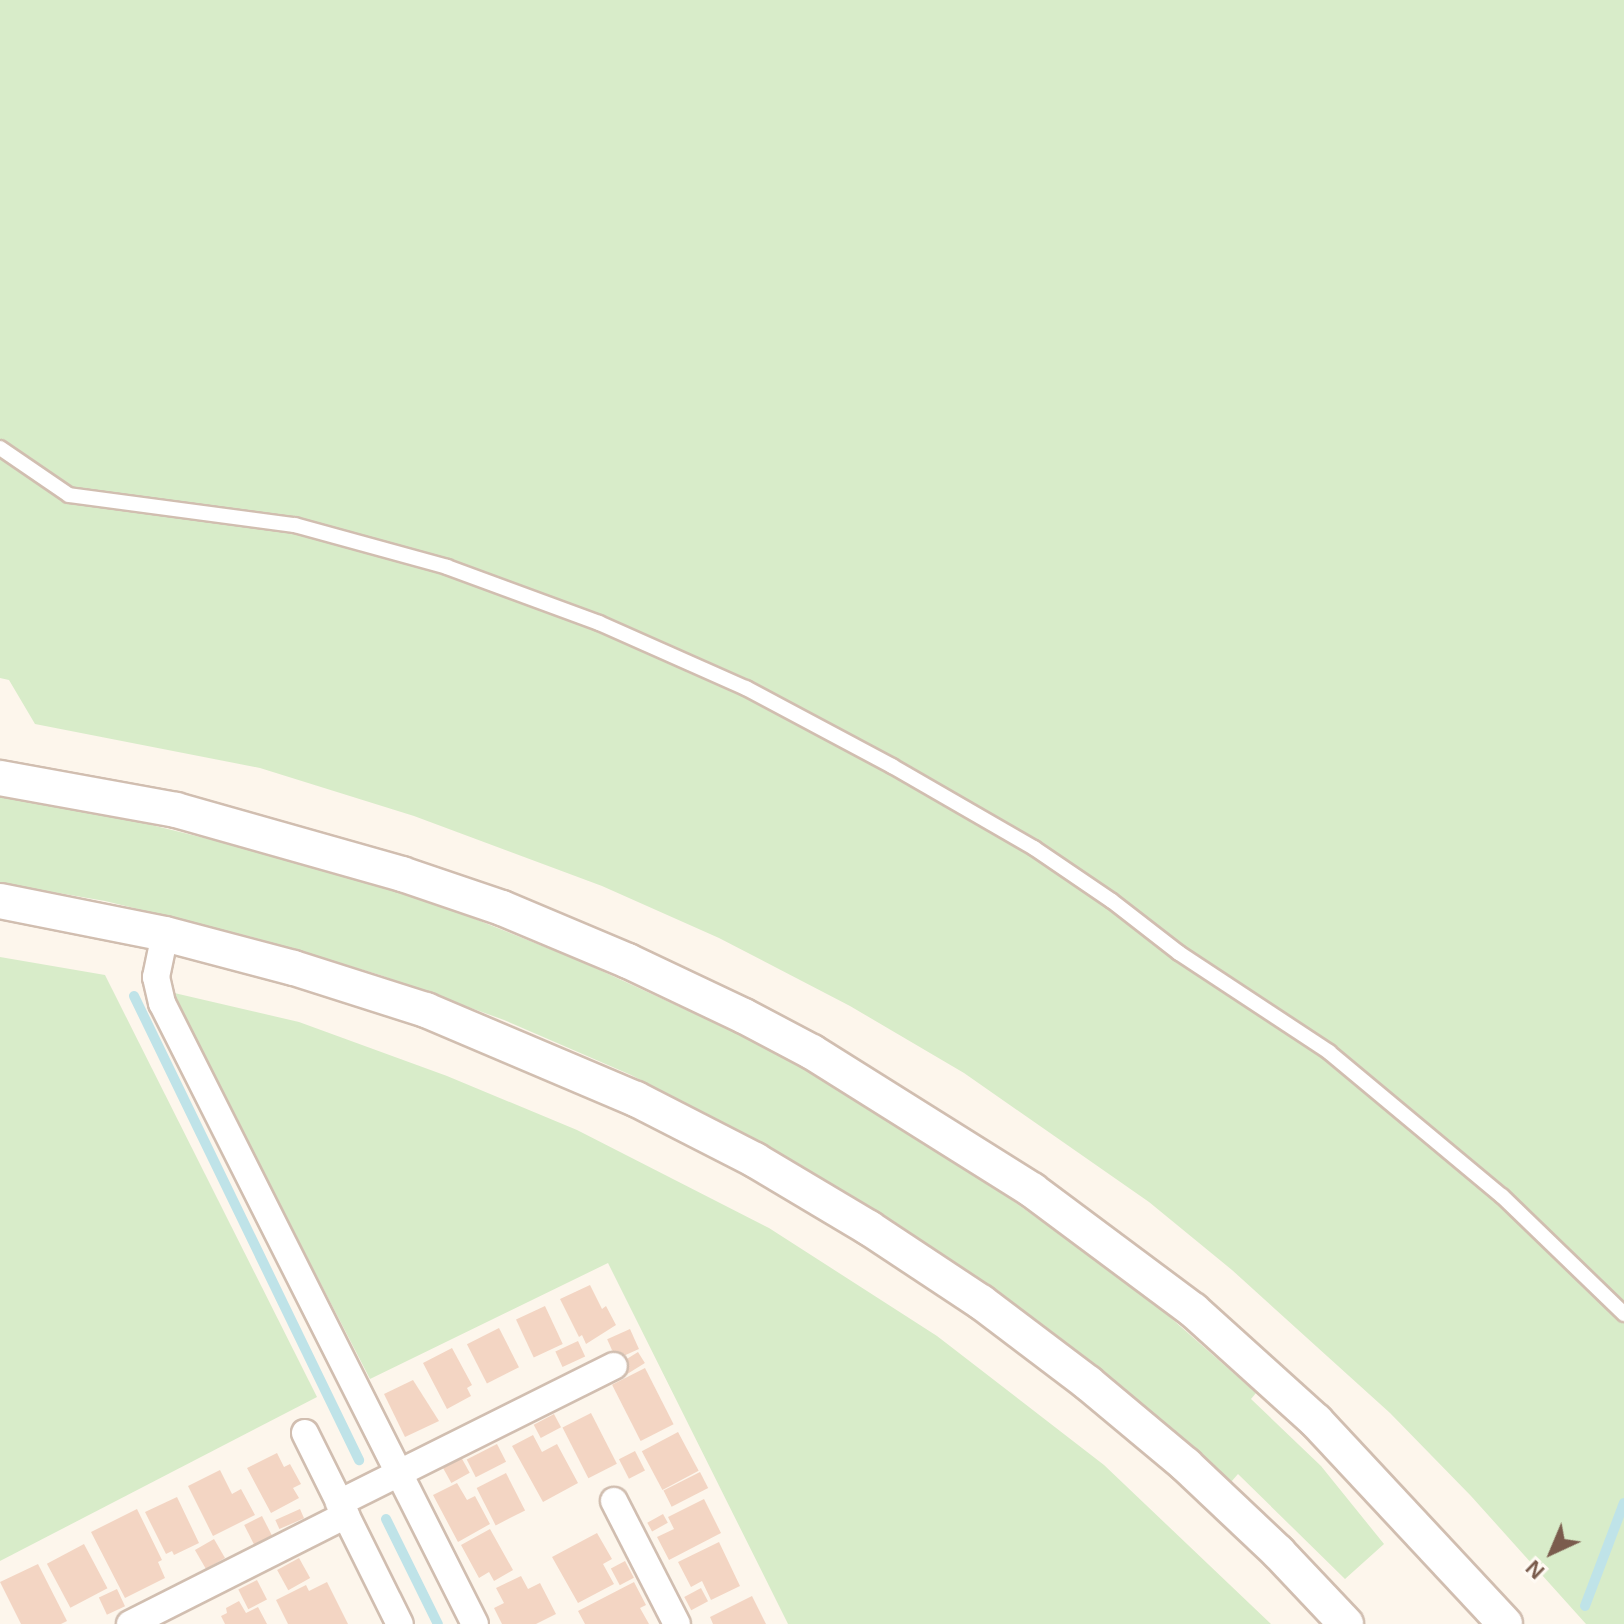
<!DOCTYPE html>
<style>
body{margin:0}
#map{position:relative;width:1624px;height:1624px;overflow:hidden;background:#fdf6ec;font-family:Helvetica,sans-serif}
div>[style]{position:absolute}
.green>*{inset:0;background:#d8ecc9}
.stream>*{height:10px;margin:-5px;padding:0 5px;transform-origin:5px;border-radius:5px;background:#bfe3e8}
.building>*{inset:0;background:#f3d5c3;transform-origin:0 0}
.roads{filter:drop-shadow(2px 0 #d1beb0) drop-shadow(-2px 0 #d1beb0) drop-shadow(0 2px #d1beb0) drop-shadow(0 -2px #d1beb0)}
.service>*{height:14px;margin:-7px;padding:0 7px;transform-origin:7px;border-radius:7px;background:#fff}
.minor>*{height:26px;margin:-13px;padding:0 13px;transform-origin:13px;border-radius:13px;background:#fff}
.tertiary>*{height:34px;margin:-17px;padding:0 17px;transform-origin:17px;border-radius:17px;background:#fff}
span{translate:-50% -50%;white-space:nowrap;text-align:center;line-height:1.15;-webkit-text-stroke:6px #fffaf3;paint-order:stroke}
.north{position:absolute;left:1512px;top:1512px;width:80px;height:80px;-webkit-text-stroke:6px #fffaf3;paint-order:stroke;rotate:224deg;font-size:22px;font-weight:700;line-height:32px;text-align:center;color:#7a5c4d}
.north::after{content:'';display:block;margin:auto;width:28px;height:36px;background:#7a5c4d;clip-path:polygon(50% 0,100% 100%,50% 72%,0 100%)}
</style>
<div id="map">
<div class="green">
<div style="clip-path:polygon(0 0,1624px 0,1624px 1624px,1586px 1624px,1471px 1496px,1390px 1413px,1232px 1270px,1149px 1202px,964px 1073px,850px 1006px,719px 938px,602px 886px,414px 816px,260px 768px,35px 724px,9px 680px,0 678px)"></div>
<div style="clip-path:polygon(0 796px,107px 814px,285px 858px,435px 903px,580px 961px,754px 1041px,869px 1106px,995px 1188px,1146px 1296px,1256px 1393px,1251px 1399px,1321px 1466px,1384px 1544px,1345px 1579px,1238px 1474px,1231px 1482px,1136px 1399px,1022px 1310px,898px 1224px,781px 1154px,631px 1075px,504px 1020px,380px 975px,252px 937px,105px 901px,0 883px)"></div>
<div style="clip-path:polygon(0 957px,105px 975px,317px 1397px,0 1561px)"></div>
<div style="clip-path:polygon(170px 992px,299px 1022px,447px 1076px,577px 1130px,769px 1228px,937px 1336px,1104px 1465px,1271px 1624px,788px 1624px,608px 1263px,370px 1379px)"></div>
</div>
<div class="stream">
<div style="left:134px;top:996px;width:516px;rotate:64.13deg"></div>
<div style="left:386px;top:1519px;width:117px;rotate:63.7deg"></div>
<div style="left:1585px;top:1606px;width:110px;rotate:-69.3deg"></div>
</div>
<div class="building">
<div style="clip-path:polygon(590px 1285px,602px 1309px,606px 1306px,616px 1325px,586px 1344px,582px 1335px,579px 1337px,560px 1299px)"></div>
<div style="left:545px;top:1306px;width:42px;height:32px;rotate:65deg"></div>
<div style="left:499px;top:1328px;width:44px;height:36px;rotate:63deg"></div>
<div style="left:630px;top:1329px;width:22px;height:25px;rotate:66deg"></div>
<div style="left:578px;top:1341px;width:17px;height:25px;rotate:65deg"></div>
<div style="clip-path:polygon(452px 1348px,472px 1385px,467px 1388px,471px 1396px,447px 1409px,423px 1363px)"></div>
<div style="left:638px;top:1352px;width:13px;height:26px;rotate:58deg"></div>
<div style="left:645px;top:1368px;width:63px;height:37px;rotate:63deg"></div>
<div style="clip-path:polygon(413px 1380px,439px 1421px,405px 1437px,384px 1394px)"></div>
<div style="left:591px;top:1413px;width:57px;height:32px;rotate:63deg"></div>
<div style="left:554px;top:1414px;width:15px;height:23px;rotate:62deg"></div>
<div style="left:678px;top:1432px;width:44px;height:41px;rotate:62deg"></div>
<div style="clip-path:polygon(533px 1435px,542px 1452px,557px 1444px,578px 1483px,543px 1502px,512px 1446px)"></div>
<div style="left:497px;top:1444px;width:20px;height:34px;rotate:63deg"></div>
<div style="left:635px;top:1451px;width:22px;height:18px;rotate:63deg"></div>
<div style="clip-path:polygon(277px 1453px,284px 1467px,290px 1464px,301px 1484px,293px 1488px,299px 1498px,271px 1513px,247px 1468px)"></div>
<div style="left:461px;top:1457px;width:18px;height:21px;rotate:61deg"></div>
<div style="clip-path:polygon(220px 1470px,232px 1494px,241px 1489px,255px 1515px,213px 1536px,188px 1486px)"></div>
<div style="left:700px;top:1472px;width:18px;height:41px;rotate:63deg"></div>
<div style="left:506px;top:1473px;width:42px;height:33px;rotate:63deg"></div>
<div style="clip-path:polygon(457px 1483px,467px 1500px,475px 1496px,490px 1524px,458px 1542px,433px 1495px)"></div>
<div style="clip-path:polygon(177px 1497px,199px 1543px,174px 1555px,172px 1551px,166px 1554px,145px 1512px)"></div>
<div style="clip-path:polygon(704px 1499px,721px 1533px,669px 1560px,657px 1537px,674px 1529px,668px 1517px)"></div>
<div style="clip-path:polygon(137px 1509px,162px 1560px,158px 1562px,165px 1578px,125px 1598px,91px 1532px)"></div>
<div style="left:300px;top:1509px;width:10px;height:27px;rotate:66deg"></div>
<div style="left:663px;top:1514px;width:10px;height:18px;rotate:61deg"></div>
<div style="left:262px;top:1516px;width:22px;height:20px;rotate:63deg"></div>
<div style="clip-path:polygon(490px 1529px,513px 1570px,494px 1581px,489px 1572px,479px 1578px,461px 1545px)"></div>
<div style="clip-path:polygon(597px 1533px,612px 1559px,603px 1564px,614px 1584px,578px 1603px,552px 1557px)"></div>
<div style="left:214px;top:1539px;width:22px;height:22px;rotate:60deg"></div>
<div style="clip-path:polygon(719px 1542px,740px 1586px,711px 1600px,702px 1581px,691px 1587px,678px 1562px)"></div>
<div style="left:84px;top:1544px;width:50px;height:42px;rotate:62deg"></div>
<div style="left:299px;top:1558px;width:23px;height:25px;rotate:61deg"></div>
<div style="left:625px;top:1561px;width:19px;height:16px;rotate:62deg"></div>
<div style="clip-path:polygon(38px 1564px,67px 1621px,61px 1624px,21px 1624px,0 1582px)"></div>
<div style="clip-path:polygon(521px 1576px,528px 1589px,540px 1583px,556px 1614px,536px 1624px,502px 1624px,494px 1608px,504px 1603px,496px 1588px)"></div>
<div style="left:257px;top:1580px;width:22px;height:21px;rotate:63deg"></div>
<div style="clip-path:polygon(327px 1582px,348px 1624px,288px 1624px,276px 1600px,306px 1585px,309px 1591px)"></div>
<div style="clip-path:polygon(634px 1582px,646px 1605px,640px 1608px,649px 1624px,585px 1624px,578px 1611px)"></div>
<div style="left:701px;top:1588px;width:15px;height:19px;rotate:62deg"></div>
<div style="left:117px;top:1589px;width:19px;height:20px;rotate:65deg"></div>
<div style="clip-path:polygon(752px 1596px,766px 1624px,713px 1624px,710px 1617px)"></div>
<div style="clip-path:polygon(239px 1601px,246px 1613px,258px 1607px,267px 1624px,225px 1624px,221px 1616px,227px 1613px,226px 1608px)"></div>
</div>
<div class="roads">
<div class="service">
<div style="left:0;top:448px;width:83px;rotate:34.3deg"></div>
<div style="left:69px;top:495px;width:228px;rotate:7.6deg"></div>
<div style="left:295px;top:525px;width:158px;rotate:15.4deg"></div>
<div style="left:447px;top:567px;width:162px;rotate:20.2deg"></div>
<div style="left:599px;top:623px;width:161px;rotate:23.9deg"></div>
<div style="left:746px;top:688px;width:166px;rotate:28.1deg"></div>
<div style="left:892px;top:766px;width:164px;rotate:30deg"></div>
<div style="left:1034px;top:848px;width:94px;rotate:34.2deg"></div>
<div style="left:1112px;top:901px;width:85px;rotate:37.8deg"></div>
<div style="left:1179px;top:953px;width:180px;rotate:33.4deg"></div>
<div style="left:1329px;top:1052px;width:225px;rotate:39.8deg"></div>
<div style="left:1502px;top:1196px;width:170px;rotate:44deg"></div>
</div>
<div class="minor">
<div style="left:165px;top:934px;width:44px;rotate:101.8deg"></div>
<div style="left:156px;top:977px;width:27px;rotate:77deg"></div>
<div style="left:162px;top:1003px;width:695px;rotate:63.25deg"></div>
<div style="left:305px;top:1433px;width:213px;rotate:63.6deg"></div>
<div style="left:614px;top:1501px;width:138px;rotate:62.9deg"></div>
<div style="left:339px;top:1503px;width:307px;rotate:-26.5deg"></div>
<div style="left:130px;top:1624px;width:242px;rotate:-26.8deg"></div>
</div>
<div class="tertiary">
<div style="left:0;top:778px;width:179px;rotate:10.3deg"></div>
<div style="left:176px;top:810px;width:235px;rotate:15.8deg"></div>
<div style="left:402px;top:874px;width:106px;rotate:18.8deg"></div>
<div style="left:502px;top:908px;width:137px;rotate:22.8deg"></div>
<div style="left:628px;top:961px;width:128px;rotate:25.4deg"></div>
<div style="left:744px;top:1016px;width:77px;rotate:27.9deg"></div>
<div style="left:812px;top:1052px;width:260px;rotate:32.1deg"></div>
<div style="left:1032px;top:1190px;width:201px;rotate:36.7deg"></div>
<div style="left:1193px;top:1310px;width:166px;rotate:42.1deg"></div>
<div style="left:1316px;top:1421px;width:277px;rotate:47deg"></div>
<div style="left:0;top:901px;width:168px;rotate:11.3deg"></div>
<div style="left:165px;top:934px;width:133px;rotate:14.8deg"></div>
<div style="left:294px;top:968px;width:139px;rotate:17.7deg"></div>
<div style="left:426px;top:1010px;width:228px;rotate:23deg"></div>
<div style="left:636px;top:1099px;width:134px;rotate:27.1deg"></div>
<div style="left:755px;top:1160px;width:133px;rotate:30.8deg"></div>
<div style="left:869px;top:1228px;width:134px;rotate:33.5deg"></div>
<div style="left:981px;top:1302px;width:134px;rotate:37.1deg"></div>
<div style="left:1088px;top:1383px;width:128px;rotate:39.9deg"></div>
<div style="left:1186px;top:1465px;width:127px;rotate:43.4deg"></div>
<div style="left:1278px;top:1552px;width:99px;rotate:46.6deg"></div>
</div>
</div>
<div class="north">N</div>
</div>
